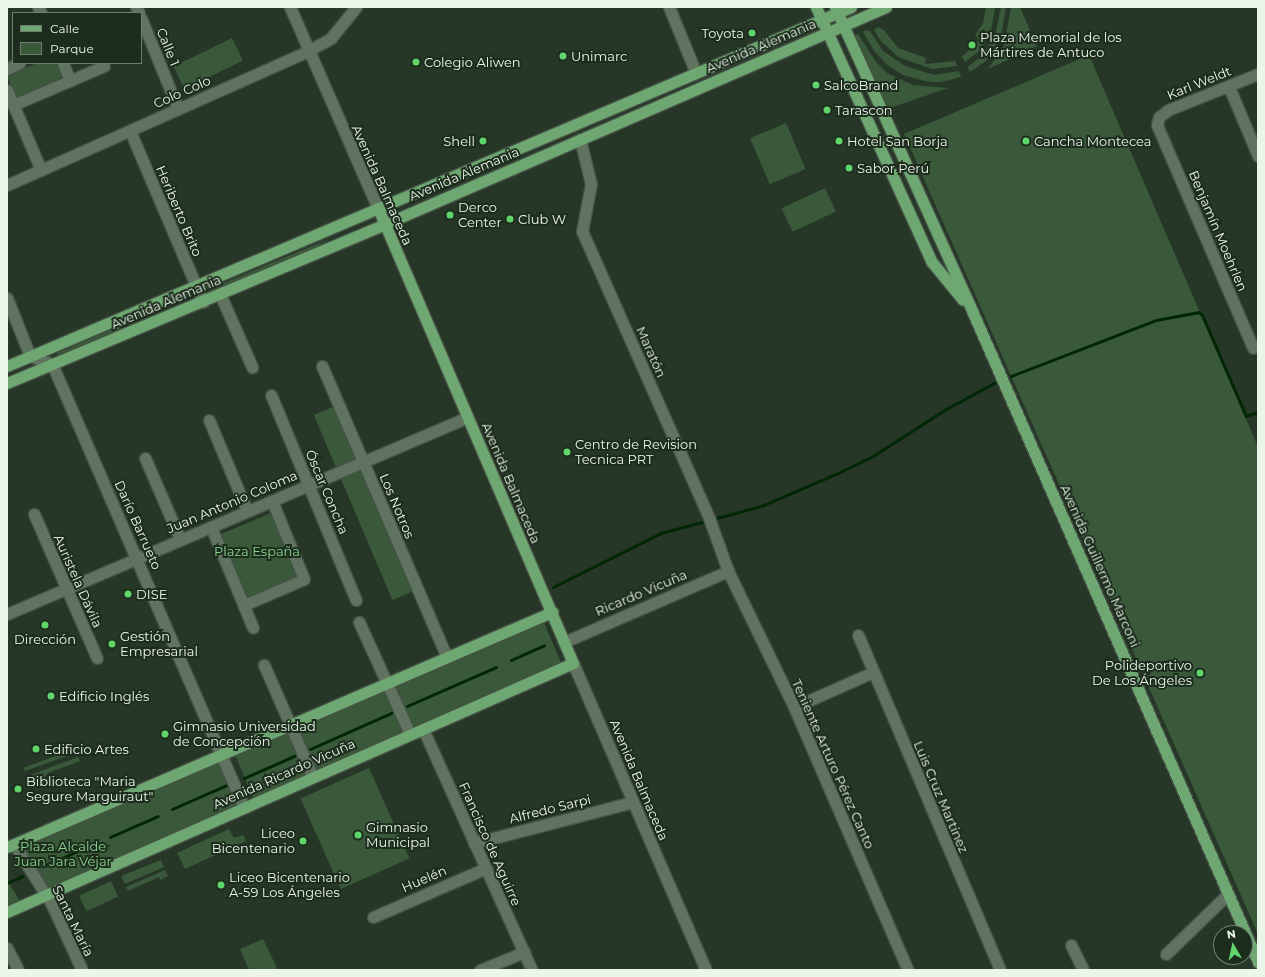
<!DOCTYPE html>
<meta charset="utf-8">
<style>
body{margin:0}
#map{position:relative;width:1265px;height:977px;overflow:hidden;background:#273727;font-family:Montserrat,sans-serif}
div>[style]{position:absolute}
.green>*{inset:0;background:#39593a;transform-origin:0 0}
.stream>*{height:3px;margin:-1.5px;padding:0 1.5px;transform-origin:1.5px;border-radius:1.5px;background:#002705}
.roads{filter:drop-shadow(1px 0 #445245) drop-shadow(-1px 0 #445245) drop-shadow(0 1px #445245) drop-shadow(0 -1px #445245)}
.minor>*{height:11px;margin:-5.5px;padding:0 5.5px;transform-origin:5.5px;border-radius:5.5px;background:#607260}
.tertiary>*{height:11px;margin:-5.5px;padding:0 5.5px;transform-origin:5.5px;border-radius:5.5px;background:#607260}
.secondary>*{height:11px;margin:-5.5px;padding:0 5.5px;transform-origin:5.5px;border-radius:5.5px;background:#607260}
.primary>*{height:11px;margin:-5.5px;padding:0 5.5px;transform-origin:5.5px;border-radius:5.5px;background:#6ea771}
.dots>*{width:11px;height:11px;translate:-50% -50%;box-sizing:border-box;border:2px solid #1d2d1d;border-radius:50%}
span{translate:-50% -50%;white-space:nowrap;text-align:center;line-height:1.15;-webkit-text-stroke:4px #1d2d1d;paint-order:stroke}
.poi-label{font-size:13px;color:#ebf6eb}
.right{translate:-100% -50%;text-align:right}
.left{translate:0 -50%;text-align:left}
.street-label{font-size:13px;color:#ebf6eb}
.park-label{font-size:13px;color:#8ad48e}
.frame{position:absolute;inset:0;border:8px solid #ebf6eb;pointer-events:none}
.legend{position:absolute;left:12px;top:12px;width:130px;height:52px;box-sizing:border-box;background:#1d2d1d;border:1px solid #6f7d6f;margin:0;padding:5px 7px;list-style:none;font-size:12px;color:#ebf6eb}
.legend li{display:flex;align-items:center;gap:8px;height:20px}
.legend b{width:20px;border:1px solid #6f7d6f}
.north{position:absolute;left:1213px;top:925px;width:40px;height:40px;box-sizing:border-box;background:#1d2d1d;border:1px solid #6f7d6f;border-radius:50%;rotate:351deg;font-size:11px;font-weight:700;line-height:16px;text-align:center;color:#ebf6eb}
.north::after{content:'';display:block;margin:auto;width:14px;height:18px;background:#60d56b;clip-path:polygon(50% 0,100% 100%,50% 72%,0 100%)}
</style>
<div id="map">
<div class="green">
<div style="clip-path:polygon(986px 7px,995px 7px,991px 31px,978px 52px,965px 62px,962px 57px,979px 40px,975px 35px,983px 23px)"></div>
<div style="clip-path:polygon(1001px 7px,1006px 7px,1001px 37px,986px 61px,970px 72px,967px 67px,981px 57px,995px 36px)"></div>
<div style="clip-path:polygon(1011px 7px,1020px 7px,1037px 46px,988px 69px,1004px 46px)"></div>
<div style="clip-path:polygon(878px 27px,884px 30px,898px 48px,926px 58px,925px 64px,955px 61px,957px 66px,932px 69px,898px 57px,880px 40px,874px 30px)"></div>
<div style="clip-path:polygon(865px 30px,870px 31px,883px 51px,905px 66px,934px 75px,959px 71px,961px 77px,942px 82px,929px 82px,903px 75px,887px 65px,874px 51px,863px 32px)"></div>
<div style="clip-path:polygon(858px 34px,876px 62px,887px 73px,913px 85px,948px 88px,887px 109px,855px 35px)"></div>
<div style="left:232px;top:38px;width:25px;height:65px;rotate:64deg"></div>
<div style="clip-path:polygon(1089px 55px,1258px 447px,1258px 934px,904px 134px)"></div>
<div style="clip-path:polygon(37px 63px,56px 63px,63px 77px,16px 98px,7px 76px)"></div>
<div style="left:786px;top:123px;width:50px;height:39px;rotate:67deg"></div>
<div style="left:825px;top:188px;width:26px;height:48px;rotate:65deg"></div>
<div style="clip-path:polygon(331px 238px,304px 253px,204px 295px,202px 292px)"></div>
<div style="clip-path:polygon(132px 321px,111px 334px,58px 356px,57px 353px)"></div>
<div style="left:335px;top:406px;width:201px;height:23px;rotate:67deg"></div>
<div style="clip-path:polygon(271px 513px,299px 575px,296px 579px,245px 599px,219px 535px)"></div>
<div style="left:542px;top:618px;width:52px;height:336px;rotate:67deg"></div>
<div style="clip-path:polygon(69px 751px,75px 753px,25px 771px,23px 768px)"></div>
<div style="clip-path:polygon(78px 757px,80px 761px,48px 773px,35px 789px,28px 776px)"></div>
<div style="left:220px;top:759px;width:52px;height:216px;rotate:66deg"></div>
<div style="left:369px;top:768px;width:99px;height:75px;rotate:66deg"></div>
<div style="clip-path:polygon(229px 829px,234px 838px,243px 835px,246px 841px,185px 869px,177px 853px)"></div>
<div style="clip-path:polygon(161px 860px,164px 867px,125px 884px,121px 876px)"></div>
<div style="clip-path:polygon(165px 870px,168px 876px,160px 880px,159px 877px,128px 891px,126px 887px)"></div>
<div style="clip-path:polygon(7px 879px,20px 902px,7px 908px)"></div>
<div style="left:111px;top:881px;width:17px;height:35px;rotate:65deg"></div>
<div style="clip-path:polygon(263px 939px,278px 970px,249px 970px,240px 949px)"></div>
</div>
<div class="stream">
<div style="left:1011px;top:376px;width:155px;rotate:-21.1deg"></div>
<div style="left:1156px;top:320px;width:44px;rotate:-10.5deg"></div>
<div style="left:1199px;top:312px;width:4px;rotate:45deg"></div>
<div style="left:1202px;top:315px;width:110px;rotate:66.5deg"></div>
<div style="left:1246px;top:416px;width:13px;rotate:-18deg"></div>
<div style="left:553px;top:587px;width:121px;rotate:-26.6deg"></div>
<div style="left:661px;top:533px;width:104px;rotate:-15.1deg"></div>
<div style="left:761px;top:506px;width:84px;rotate:-23.2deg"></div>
<div style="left:838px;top:473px;width:39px;rotate:-26deg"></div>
<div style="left:873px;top:456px;width:87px;rotate:-32.8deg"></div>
<div style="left:946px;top:409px;width:55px;rotate:-28.4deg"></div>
<div style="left:511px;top:660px;width:36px;rotate:-24deg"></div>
<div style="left:407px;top:706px;width:97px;rotate:-23.7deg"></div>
<div style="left:310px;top:749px;width:89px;rotate:-24deg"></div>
<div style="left:244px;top:778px;width:55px;rotate:-23.7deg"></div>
<div style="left:172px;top:809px;width:62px;rotate:-23.7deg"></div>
<div style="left:110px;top:837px;width:52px;rotate:-23.6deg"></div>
<div style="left:44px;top:866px;width:51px;rotate:-24.1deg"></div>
<div style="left:7px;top:883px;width:17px;rotate:-24deg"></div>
</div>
<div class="roads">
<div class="minor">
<div style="left:38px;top:7px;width:7px;rotate:63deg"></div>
<div style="left:136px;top:7px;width:7px;rotate:63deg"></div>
<div style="left:669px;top:7px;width:71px;rotate:67.8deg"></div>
<div style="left:141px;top:18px;width:98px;rotate:67.9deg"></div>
<div style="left:63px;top:63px;width:19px;rotate:69deg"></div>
<div style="left:7px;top:69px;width:14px;rotate:-25deg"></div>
<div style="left:1229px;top:87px;width:75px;rotate:67.2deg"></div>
<div style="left:7px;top:90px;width:87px;rotate:67deg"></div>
<div style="left:13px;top:105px;width:99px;rotate:-23.2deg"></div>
<div style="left:130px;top:131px;width:186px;rotate:66.9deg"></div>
<div style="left:580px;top:139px;width:46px;rotate:76.3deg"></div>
<div style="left:591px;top:184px;width:48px;rotate:100.8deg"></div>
<div style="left:582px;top:231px;width:314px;rotate:66.1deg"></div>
<div style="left:709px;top:518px;width:56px;rotate:70.3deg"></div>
<div style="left:728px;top:571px;width:151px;rotate:64.1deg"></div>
<div style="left:794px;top:707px;width:287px;rotate:66.6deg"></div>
<div style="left:220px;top:294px;width:80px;rotate:66.3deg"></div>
<div style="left:1253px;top:348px;width:243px;rotate:-113.3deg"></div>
<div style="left:1157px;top:125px;width:8px;rotate:-76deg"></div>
<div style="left:1159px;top:117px;width:11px;rotate:-38deg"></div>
<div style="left:1168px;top:110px;width:97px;rotate:-21.8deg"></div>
<div style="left:30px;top:356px;width:23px;rotate:20deg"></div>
<div style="left:52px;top:364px;width:483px;rotate:66.6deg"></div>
<div style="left:322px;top:366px;width:317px;rotate:66.8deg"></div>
<div style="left:271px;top:395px;width:222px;rotate:67.5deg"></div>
<div style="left:209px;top:420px;width:99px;rotate:67.3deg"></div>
<div style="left:145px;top:458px;width:88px;rotate:66.6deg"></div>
<div style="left:34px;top:514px;width:157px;rotate:66.4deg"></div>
<div style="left:211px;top:527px;width:109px;rotate:67.4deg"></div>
<div style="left:244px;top:605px;width:65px;rotate:-23.4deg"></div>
<div style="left:304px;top:579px;width:84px;rotate:-112.3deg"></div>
<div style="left:7px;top:614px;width:501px;rotate:-23.14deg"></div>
<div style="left:359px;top:622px;width:123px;rotate:65.5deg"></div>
<div style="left:858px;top:635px;width:364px;rotate:67deg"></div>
<div style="left:564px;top:642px;width:179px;rotate:-23.4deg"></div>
<div style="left:264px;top:665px;width:122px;rotate:66.4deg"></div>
<div style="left:794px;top:707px;width:86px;rotate:-23.9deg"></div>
<div style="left:423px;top:729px;width:265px;rotate:65.7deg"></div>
<div style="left:474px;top:843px;width:164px;rotate:-14.5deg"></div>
<div style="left:14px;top:844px;width:70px;rotate:57.9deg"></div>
<div style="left:51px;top:903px;width:74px;rotate:65.2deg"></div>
<div style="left:373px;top:917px;width:123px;rotate:-23.4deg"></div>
<div style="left:1071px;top:945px;width:28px;rotate:64deg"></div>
<div style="left:7px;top:948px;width:25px;rotate:63deg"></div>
<div style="left:1166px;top:954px;width:86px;rotate:-44.1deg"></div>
<div style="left:480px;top:970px;width:48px;rotate:-22.2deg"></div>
</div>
<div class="tertiary">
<div style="left:290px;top:7px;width:219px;rotate:66.4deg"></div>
<div style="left:7px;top:185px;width:329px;rotate:-24deg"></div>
<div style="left:308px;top:51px;width:26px;rotate:-29deg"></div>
<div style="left:331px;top:38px;width:40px;rotate:-51deg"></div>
<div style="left:7px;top:298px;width:62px;rotate:68.4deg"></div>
</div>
<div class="secondary">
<div style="left:573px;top:663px;width:335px;rotate:66.6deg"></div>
</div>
<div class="primary">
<div style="left:816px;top:7px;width:279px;rotate:65.6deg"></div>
<div style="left:931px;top:261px;width:50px;rotate:50.6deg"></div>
<div style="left:835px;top:7px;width:336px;rotate:65.7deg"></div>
<div style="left:973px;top:313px;width:709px;rotate:66.29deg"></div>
<div style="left:7px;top:366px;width:917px;rotate:-23.04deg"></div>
<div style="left:7px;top:383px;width:410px;rotate:-22.8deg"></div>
<div style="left:385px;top:224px;width:546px;rotate:-23.42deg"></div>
<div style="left:7px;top:847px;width:594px;rotate:-23.33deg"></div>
<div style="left:7px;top:912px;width:618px;rotate:-23.75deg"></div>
<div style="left:573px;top:663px;width:495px;rotate:-113.2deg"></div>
</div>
</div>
<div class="dots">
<div style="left:752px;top:33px;background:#60d56b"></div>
<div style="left:972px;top:45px;background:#60d56b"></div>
<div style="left:563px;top:56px;background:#60d56b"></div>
<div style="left:416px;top:62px;background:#60d56b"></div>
<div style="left:816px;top:85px;background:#60d56b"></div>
<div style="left:827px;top:110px;background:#60d56b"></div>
<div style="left:483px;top:141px;background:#60d56b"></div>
<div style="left:839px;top:141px;background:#60d56b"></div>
<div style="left:1026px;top:141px;background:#60d56b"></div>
<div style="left:849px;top:168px;background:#60d56b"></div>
<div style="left:450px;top:215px;background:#60d56b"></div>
<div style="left:510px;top:219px;background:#60d56b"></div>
<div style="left:567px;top:452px;background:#60d56b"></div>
<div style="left:128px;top:594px;background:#60d56b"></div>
<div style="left:45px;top:625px;background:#60d56b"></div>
<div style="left:112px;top:644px;background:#60d56b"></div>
<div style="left:1200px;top:673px;background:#60d56b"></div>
<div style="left:51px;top:696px;background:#60d56b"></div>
<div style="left:165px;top:734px;background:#60d56b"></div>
<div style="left:36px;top:749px;background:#60d56b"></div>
<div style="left:18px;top:789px;background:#60d56b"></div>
<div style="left:358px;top:835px;background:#60d56b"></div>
<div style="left:303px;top:841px;background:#60d56b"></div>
<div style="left:221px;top:885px;background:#60d56b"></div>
</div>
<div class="poi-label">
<span class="right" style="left:744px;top:33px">Toyota</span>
<span class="left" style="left:980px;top:45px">Plaza Memorial de los<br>Mártires de Antuco</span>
<span class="left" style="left:571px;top:56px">Unimarc</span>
<span class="left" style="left:424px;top:62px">Colegio Aliwen</span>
<span class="left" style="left:824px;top:85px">SalcoBrand</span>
<span class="left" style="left:835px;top:110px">Tarascon</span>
<span class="right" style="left:475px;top:141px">Shell</span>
<span class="left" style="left:847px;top:141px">Hotel San Borja</span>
<span class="left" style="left:1034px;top:141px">Cancha Montecea</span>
<span class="left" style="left:857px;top:168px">Sabor Perú</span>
<span class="left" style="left:458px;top:215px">Derco<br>Center</span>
<span class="left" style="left:518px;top:219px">Club W</span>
<span class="left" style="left:575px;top:452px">Centro de Revision<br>Tecnica PRT</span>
<span class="left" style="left:136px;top:594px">DISE</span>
<span class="left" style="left:120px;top:644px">Gestión<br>Empresarial</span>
<span style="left:45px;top:639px">Dirección</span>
<span class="right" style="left:1192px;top:673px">Polideportivo<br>De Los Ángeles</span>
<span class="left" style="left:59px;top:696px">Edificio Inglés</span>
<span class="left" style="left:173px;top:734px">Gimnasio Universidad<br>de Concepción</span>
<span class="left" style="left:44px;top:749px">Edificio Artes</span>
<span class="left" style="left:26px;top:789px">Biblioteca "Maria<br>Segure Marguiraut"</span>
<span class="left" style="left:366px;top:835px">Gimnasio<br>Municipal</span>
<span class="right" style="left:295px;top:841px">Liceo<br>Bicentenario</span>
<span class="left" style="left:229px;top:885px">Liceo Bicentenario<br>A-59 Los Ángeles</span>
</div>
<div class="street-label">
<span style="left:761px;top:46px;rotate:-23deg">Avenida Alemania</span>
<span style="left:168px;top:47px;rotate:68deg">Calle 1</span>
<span style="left:1199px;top:83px;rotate:-22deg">Karl Weldt</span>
<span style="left:182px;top:92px;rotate:-24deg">Colo Colo</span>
<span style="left:464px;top:174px;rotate:-23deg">Avenida Alemania</span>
<span style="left:382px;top:185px;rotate:66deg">Avenida Balmaceda</span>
<span style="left:179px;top:211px;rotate:67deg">Heriberto Brito</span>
<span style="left:1218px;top:231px;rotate:67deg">Benjamín Moehrlen</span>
<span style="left:166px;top:302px;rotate:-23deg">Avenida Alemania</span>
<span style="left:651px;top:352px;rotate:66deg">Maratón</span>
<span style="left:511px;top:483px;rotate:67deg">Avenida Balmaceda</span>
<span style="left:327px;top:492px;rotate:67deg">Óscar Concha</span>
<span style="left:232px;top:502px;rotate:-23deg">Juan Antonio Coloma</span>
<span style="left:397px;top:506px;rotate:67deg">Los Notros</span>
<span style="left:138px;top:525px;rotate:66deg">Darío Barrueto</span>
<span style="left:1100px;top:566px;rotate:66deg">Avenida Guillermo Marconi</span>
<span style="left:78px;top:581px;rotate:66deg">Auristela Dávila</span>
<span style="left:641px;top:593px;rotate:-23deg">Ricardo Vicuña</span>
<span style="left:833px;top:764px;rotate:66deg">Teniente Arturo Pérez Canto</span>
<span style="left:284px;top:774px;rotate:-24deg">Avenida Ricardo Vicuña</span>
<span style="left:639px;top:780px;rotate:67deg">Avenida Balmaceda</span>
<span style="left:941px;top:797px;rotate:67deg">Luis Cruz Martínez</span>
<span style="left:550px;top:809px;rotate:-14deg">Alfredo Sarpi</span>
<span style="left:490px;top:844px;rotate:66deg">Francisco de Aguirre</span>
<span style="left:424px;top:879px;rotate:-23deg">Huelén</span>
<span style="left:73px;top:921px;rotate:64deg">Santa María</span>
</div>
<div class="park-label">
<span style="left:257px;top:551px">Plaza España</span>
<span style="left:63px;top:854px">Plaza Alcalde<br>Juan Jara Véjar</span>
</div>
<div class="frame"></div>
<ul class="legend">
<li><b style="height:5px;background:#6ea771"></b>Calle</li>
<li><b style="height:11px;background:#39593a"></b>Parque</li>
</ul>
<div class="north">N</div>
</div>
